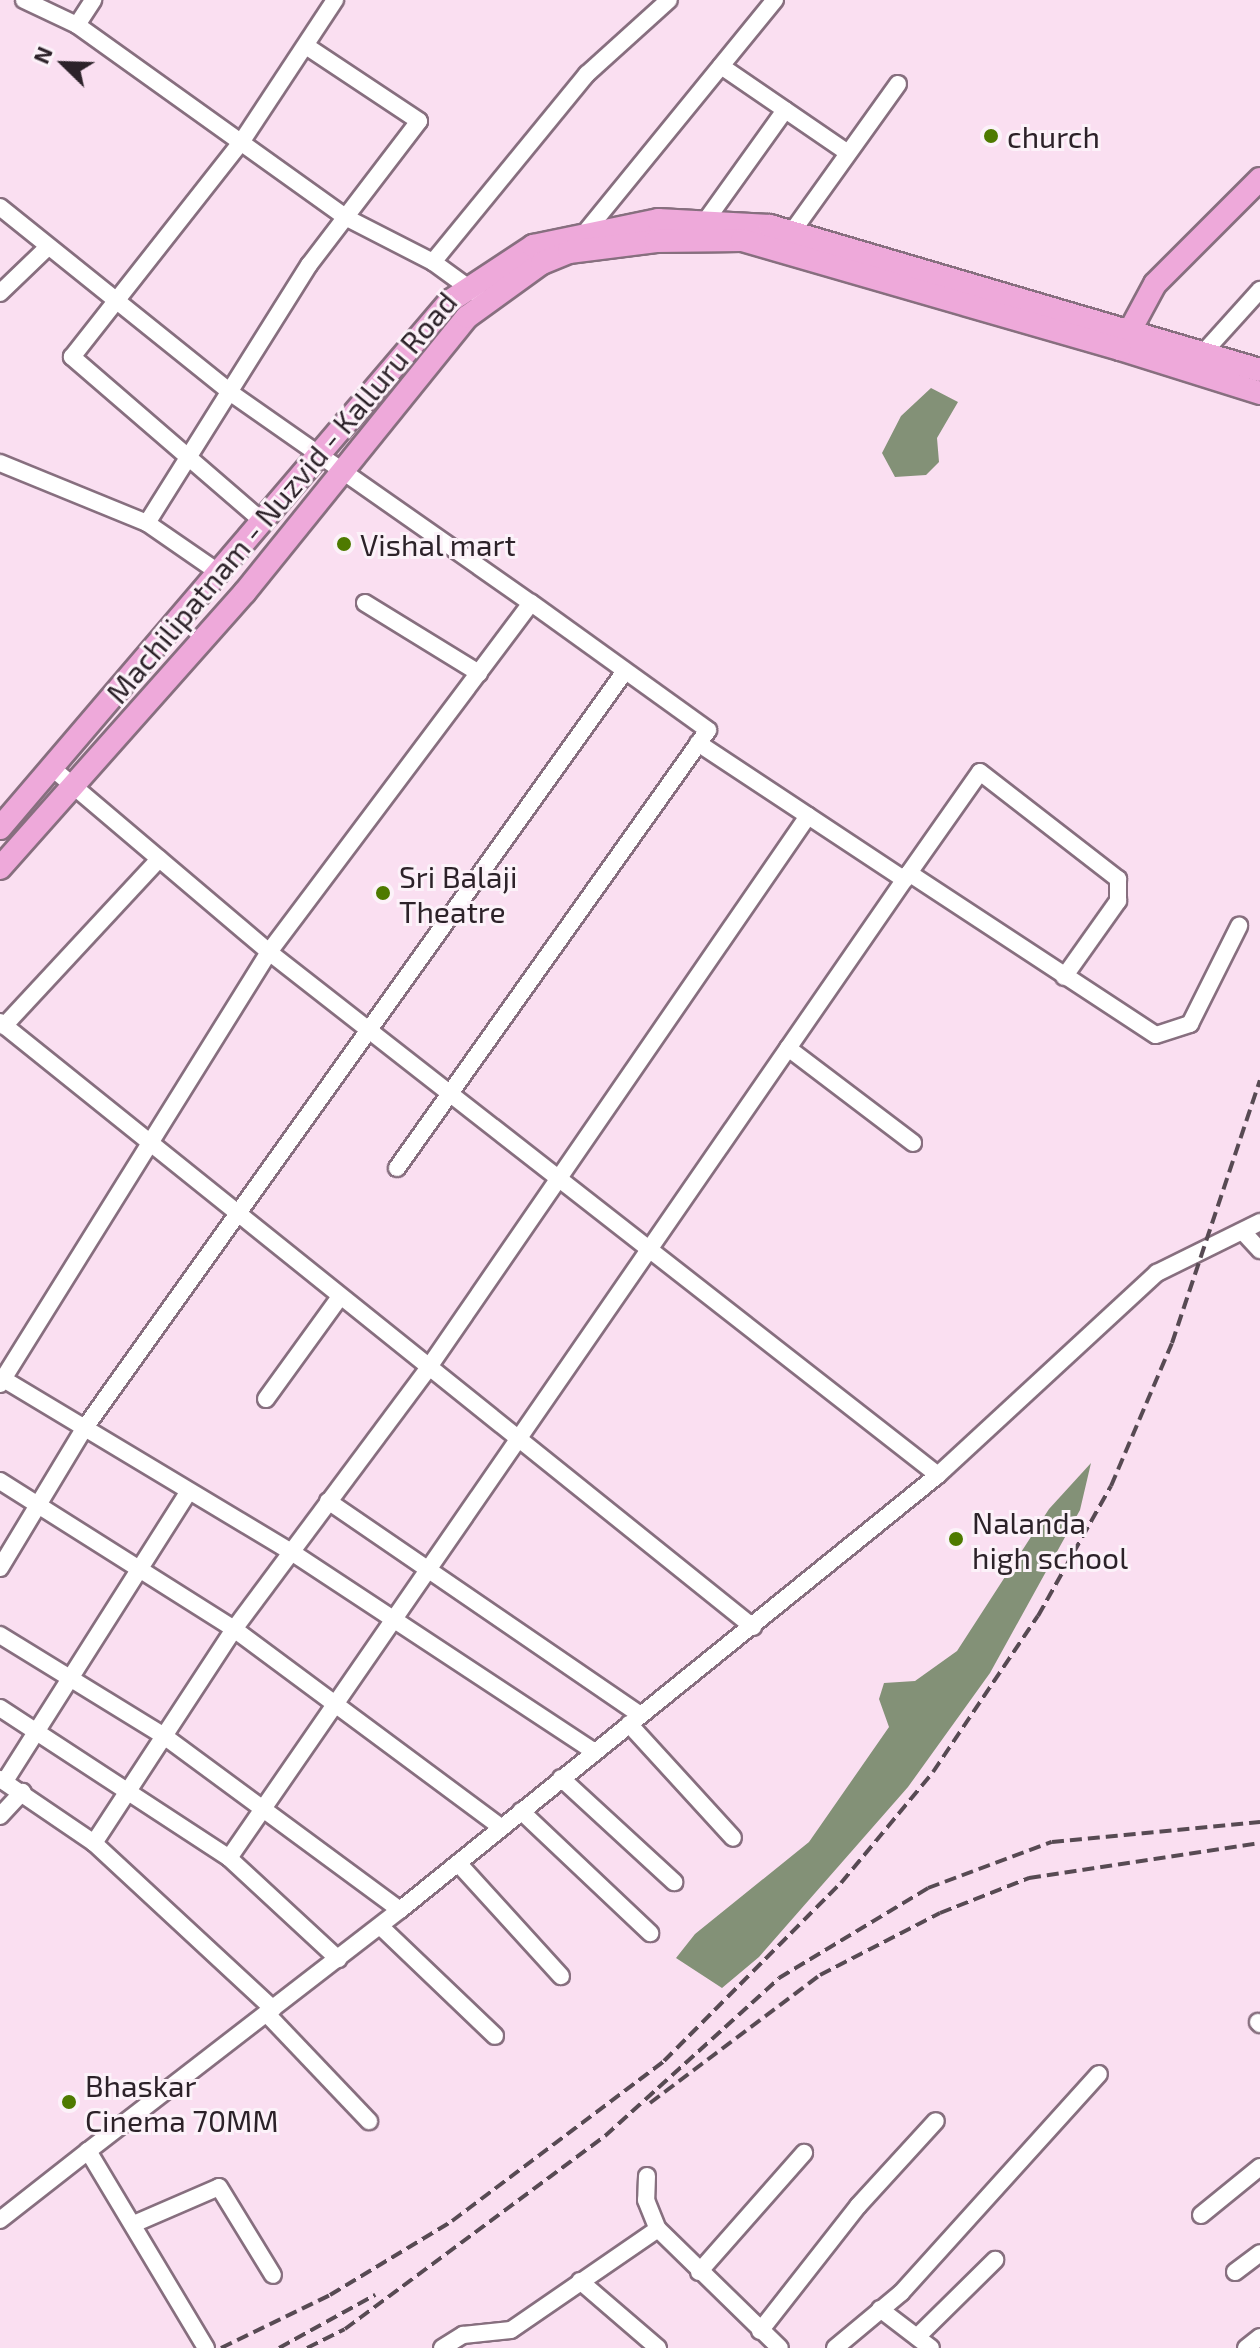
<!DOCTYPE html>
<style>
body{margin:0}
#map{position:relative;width:1260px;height:2348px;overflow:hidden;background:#fadff1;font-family:"Exo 2",sans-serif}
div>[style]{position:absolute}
.water>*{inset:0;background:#839177}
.roads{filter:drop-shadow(2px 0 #876f7f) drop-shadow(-2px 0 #876f7f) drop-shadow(0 2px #876f7f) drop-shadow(0 -2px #876f7f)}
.minor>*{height:16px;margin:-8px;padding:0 8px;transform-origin:8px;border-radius:8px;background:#fff}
.highway>*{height:22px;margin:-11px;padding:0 11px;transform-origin:11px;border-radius:11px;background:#eea9da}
.rail>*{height:4px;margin-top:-2px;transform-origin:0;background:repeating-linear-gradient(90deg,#574a53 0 12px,transparent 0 18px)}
.dots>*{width:22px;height:22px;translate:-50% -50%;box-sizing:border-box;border:4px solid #fcf2f9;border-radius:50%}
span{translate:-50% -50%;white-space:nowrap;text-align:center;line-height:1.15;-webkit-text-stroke:6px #fcf2f9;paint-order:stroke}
.poi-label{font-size:30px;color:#2c2229}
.left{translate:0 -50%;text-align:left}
.street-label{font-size:30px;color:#2c2229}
.north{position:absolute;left:24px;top:24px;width:80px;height:80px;-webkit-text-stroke:6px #fcf2f9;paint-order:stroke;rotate:293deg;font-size:22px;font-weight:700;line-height:32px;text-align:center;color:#2c2229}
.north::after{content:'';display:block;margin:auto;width:28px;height:36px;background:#2c2229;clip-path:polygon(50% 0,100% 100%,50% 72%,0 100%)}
</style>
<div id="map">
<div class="water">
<div style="clip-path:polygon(931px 388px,958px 402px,937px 438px,939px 462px,926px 475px,895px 477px,882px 453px,901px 416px)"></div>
<div style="clip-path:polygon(1091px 1463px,1080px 1510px,990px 1673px,908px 1787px,759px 1957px,722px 1988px,676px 1958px,695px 1934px,809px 1842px,889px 1727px,879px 1699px,884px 1683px,915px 1681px,957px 1651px,1049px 1509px)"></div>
</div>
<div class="roads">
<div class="minor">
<div style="left:24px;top:0;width:59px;rotate:25.3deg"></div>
<div style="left:77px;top:25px;width:330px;rotate:35.6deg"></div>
<div style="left:345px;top:217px;width:99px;rotate:27.1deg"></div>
<div style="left:433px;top:262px;width:54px;rotate:36deg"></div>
<div style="left:77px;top:25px;width:30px;rotate:-57deg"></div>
<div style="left:721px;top:66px;width:154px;rotate:34.4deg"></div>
<div style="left:0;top:207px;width:297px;rotate:38.8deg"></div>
<div style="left:231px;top:393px;width:366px;rotate:35deg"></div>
<div style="left:531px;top:603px;width:436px;rotate:126.9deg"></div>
<div style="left:269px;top:952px;width:509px;rotate:121.91deg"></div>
<div style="left:707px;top:219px;width:134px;rotate:-54.4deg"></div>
<div style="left:588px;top:229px;width:296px;rotate:-50.8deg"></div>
<div style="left:792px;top:232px;width:182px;rotate:-54.4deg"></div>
<div style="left:433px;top:262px;width:243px;rotate:-50.7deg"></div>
<div style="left:587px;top:74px;width:110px;rotate:-42.1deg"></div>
<div style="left:0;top:293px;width:66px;rotate:-43.8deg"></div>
<div style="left:1204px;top:352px;width:84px;rotate:-47.9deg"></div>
<div style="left:0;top:463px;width:159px;rotate:22.2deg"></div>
<div style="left:147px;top:523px;width:86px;rotate:34.6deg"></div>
<div style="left:261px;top:520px;width:250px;rotate:-139.2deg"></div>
<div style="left:72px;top:357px;width:275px;rotate:-51.8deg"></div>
<div style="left:242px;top:141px;width:169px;rotate:-56.6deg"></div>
<div style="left:147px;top:523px;width:305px;rotate:-57.9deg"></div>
<div style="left:309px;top:265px;width:181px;rotate:-52.6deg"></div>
<div style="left:419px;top:121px;width:136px;rotate:-146.4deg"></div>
<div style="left:365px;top:603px;width:134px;rotate:31.6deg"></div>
<div style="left:698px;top:743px;width:248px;rotate:33.5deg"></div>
<div style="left:51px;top:767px;width:286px;rotate:40.3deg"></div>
<div style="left:269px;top:952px;width:849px;rotate:38.02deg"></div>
<div style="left:909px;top:873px;width:123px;rotate:-54.9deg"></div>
<div style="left:980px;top:772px;width:175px;rotate:37.8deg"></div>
<div style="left:1118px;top:879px;width:22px;rotate:90deg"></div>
<div style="left:1118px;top:901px;width:93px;rotate:125.4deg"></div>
<div style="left:0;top:1022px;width:966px;rotate:38.78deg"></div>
<div style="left:4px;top:1026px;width:228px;rotate:-47.1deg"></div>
<div style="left:788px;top:1048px;width:157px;rotate:37.2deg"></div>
<div style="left:397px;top:1168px;width:537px;rotate:-54.62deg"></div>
<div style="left:708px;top:730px;width:218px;rotate:-144.3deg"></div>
<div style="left:1245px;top:1234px;width:22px;rotate:47deg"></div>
<div style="left:0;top:1377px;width:342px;rotate:31deg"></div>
<div style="left:293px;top:1553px;width:359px;rotate:33.4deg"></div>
<div style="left:266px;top:1399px;width:125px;rotate:-54.1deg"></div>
<div style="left:0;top:1481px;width:277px;rotate:32.3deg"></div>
<div style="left:234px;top:1629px;width:332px;rotate:36.6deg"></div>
<div style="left:328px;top:1501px;width:378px;rotate:34.4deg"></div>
<div style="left:0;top:1568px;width:162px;rotate:-58.9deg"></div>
<div style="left:84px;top:1429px;width:931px;rotate:-54.48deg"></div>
<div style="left:0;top:1635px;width:193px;rotate:31.6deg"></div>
<div style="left:164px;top:1736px;width:293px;rotate:36.4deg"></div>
<div style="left:0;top:1708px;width:274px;rotate:33.2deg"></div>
<div style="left:229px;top:1858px;width:149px;rotate:42.8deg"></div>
<div style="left:629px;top:1724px;width:154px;rotate:47.6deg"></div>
<div style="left:561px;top:1778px;width:154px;rotate:42.6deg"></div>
<div style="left:0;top:1779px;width:114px;rotate:34.2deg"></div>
<div style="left:94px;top:1843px;width:244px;rotate:42.8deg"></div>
<div style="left:5px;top:1781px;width:343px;rotate:-57.6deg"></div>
<div style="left:521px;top:1811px;width:178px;rotate:43.4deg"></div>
<div style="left:0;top:1816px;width:33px;rotate:-47deg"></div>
<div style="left:94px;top:1843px;width:256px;rotate:-56.8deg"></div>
<div style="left:234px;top:1629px;width:327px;rotate:-53.3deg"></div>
<div style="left:429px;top:1367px;width:669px;rotate:-55.48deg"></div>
<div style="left:229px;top:1858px;width:1197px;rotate:-55.38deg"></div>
<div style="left:909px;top:873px;width:295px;rotate:33.3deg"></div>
<div style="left:1156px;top:1035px;width:36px;rotate:-18deg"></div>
<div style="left:1190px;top:1024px;width:110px;rotate:-63.4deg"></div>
<div style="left:458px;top:1863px;width:153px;rotate:47.7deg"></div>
<div style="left:380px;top:1926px;width:159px;rotate:43.7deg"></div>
<div style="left:267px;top:2014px;width:148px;rotate:46.4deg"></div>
<div style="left:1258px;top:2022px;width:3px;rotate:45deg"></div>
<div style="left:647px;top:2176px;width:24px;rotate:92deg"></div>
<div style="left:646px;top:2200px;width:31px;rotate:68deg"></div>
<div style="left:658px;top:2229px;width:170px;rotate:44.3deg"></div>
<div style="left:1201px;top:2215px;width:76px;rotate:-39.1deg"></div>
<div style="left:0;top:2220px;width:112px;rotate:-38.1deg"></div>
<div style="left:136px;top:2223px;width:90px;rotate:-23.4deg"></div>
<div style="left:219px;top:2187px;width:103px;rotate:58.5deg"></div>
<div style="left:699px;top:2272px;width:159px;rotate:-48.6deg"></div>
<div style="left:1235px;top:2272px;width:31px;rotate:-37deg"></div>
<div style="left:580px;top:2281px;width:103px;rotate:40.7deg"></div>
<div style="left:880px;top:2309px;width:64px;rotate:37.4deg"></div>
<div style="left:760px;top:2331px;width:159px;rotate:-51.9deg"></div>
<div style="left:858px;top:2206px;width:115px;rotate:-47.5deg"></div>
<div style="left:917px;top:2337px;width:110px;rotate:-44.6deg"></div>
<div style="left:206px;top:2348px;width:230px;rotate:-120.9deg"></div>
<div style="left:88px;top:2151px;width:394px;rotate:-37.7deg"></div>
<div style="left:400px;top:1910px;width:692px;rotate:-38.96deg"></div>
<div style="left:938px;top:1475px;width:298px;rotate:-42.7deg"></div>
<div style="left:1157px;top:1273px;width:115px;rotate:-26.3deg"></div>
<div style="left:442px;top:2348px;width:25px;rotate:-32deg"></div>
<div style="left:463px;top:2335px;width:48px;rotate:-5.9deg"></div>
<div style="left:511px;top:2330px;width:178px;rotate:-34.5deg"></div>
<div style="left:835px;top:2348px;width:86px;rotate:-39.8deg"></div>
<div style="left:901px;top:2293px;width:295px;rotate:-47.9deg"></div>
<div style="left:1246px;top:2348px;width:18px;rotate:-38deg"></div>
</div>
<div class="highway">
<div style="left:1260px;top:179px;width:148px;rotate:135deg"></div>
<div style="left:1155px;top:284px;width:74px;rotate:118.3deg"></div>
<div style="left:1120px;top:349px;width:147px;rotate:17.4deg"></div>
<div style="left:0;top:828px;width:693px;rotate:-49.51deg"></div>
<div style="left:450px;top:301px;width:100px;rotate:-33.5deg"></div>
<div style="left:533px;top:246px;width:128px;rotate:-11.7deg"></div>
<div style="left:658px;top:220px;width:112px;rotate:3.1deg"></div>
<div style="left:770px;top:226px;width:511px;rotate:16.38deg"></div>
<div style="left:0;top:868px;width:369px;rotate:-48.4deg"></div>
<div style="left:245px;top:592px;width:353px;rotate:-51.1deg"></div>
<div style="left:467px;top:317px;width:92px;rotate:-35.8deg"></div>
<div style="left:542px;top:263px;width:29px;rotate:-22deg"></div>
<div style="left:569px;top:252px;width:88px;rotate:-7.2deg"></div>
<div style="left:656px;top:241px;width:86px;rotate:-0.7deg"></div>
<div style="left:742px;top:240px;width:393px;rotate:16.1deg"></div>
</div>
</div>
<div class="rail">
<div style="left:650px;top:2103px;width:213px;rotate:-37deg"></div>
<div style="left:820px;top:1975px;width:135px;rotate:-27.3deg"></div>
<div style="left:940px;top:1913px;width:96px;rotate:-21.5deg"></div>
<div style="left:1029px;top:1878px;width:234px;rotate:-8.6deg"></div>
<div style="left:221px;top:2348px;width:121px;rotate:-25.9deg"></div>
<div style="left:330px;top:2295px;width:143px;rotate:-31.2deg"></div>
<div style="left:452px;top:2221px;width:266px;rotate:-37deg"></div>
<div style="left:664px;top:2061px;width:251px;rotate:-45.2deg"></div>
<div style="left:841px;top:1883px;width:144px;rotate:-50.3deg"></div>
<div style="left:933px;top:1772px;width:188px;rotate:-56.1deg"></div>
<div style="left:1038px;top:1616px;width:149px;rotate:-60.7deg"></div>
<div style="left:1111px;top:1486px;width:155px;rotate:-66.9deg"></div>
<div style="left:1172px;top:1343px;width:277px;rotate:-71.5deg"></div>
<div style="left:279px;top:2348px;width:110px;rotate:-28.9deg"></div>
<div style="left:307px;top:2348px;width:42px;rotate:-26.6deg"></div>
<div style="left:345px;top:2329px;width:324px;rotate:-36.6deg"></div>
<div style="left:605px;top:2136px;width:235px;rotate:-42.2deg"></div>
<div style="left:779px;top:1978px;width:174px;rotate:-31.1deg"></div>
<div style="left:928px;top:1888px;width:132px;rotate:-20.4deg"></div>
<div style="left:1052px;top:1842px;width:209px;rotate:-5.5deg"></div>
</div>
<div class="dots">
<div style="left:991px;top:136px;background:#4e7a00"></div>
<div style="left:344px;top:544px;background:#4e7a00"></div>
<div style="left:383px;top:893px;background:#4e7a00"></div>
<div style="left:956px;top:1539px;background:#4e7a00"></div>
<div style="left:69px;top:2102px;background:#4e7a00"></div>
</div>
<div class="poi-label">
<span class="left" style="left:1007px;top:136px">church</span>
<span class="left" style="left:360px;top:544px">Vishal mart</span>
<span class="left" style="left:399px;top:893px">Sri Balaji<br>Theatre</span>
<span class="left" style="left:972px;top:1539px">Nalanda<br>high school</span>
<span class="left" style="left:85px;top:2102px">Bhaskar<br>Cinema 70MM</span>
</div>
<div class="street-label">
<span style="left:281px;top:497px;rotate:-50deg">Machilipatnam - Nuzvid - Kalluru Road</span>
</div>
<div class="north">N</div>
</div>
